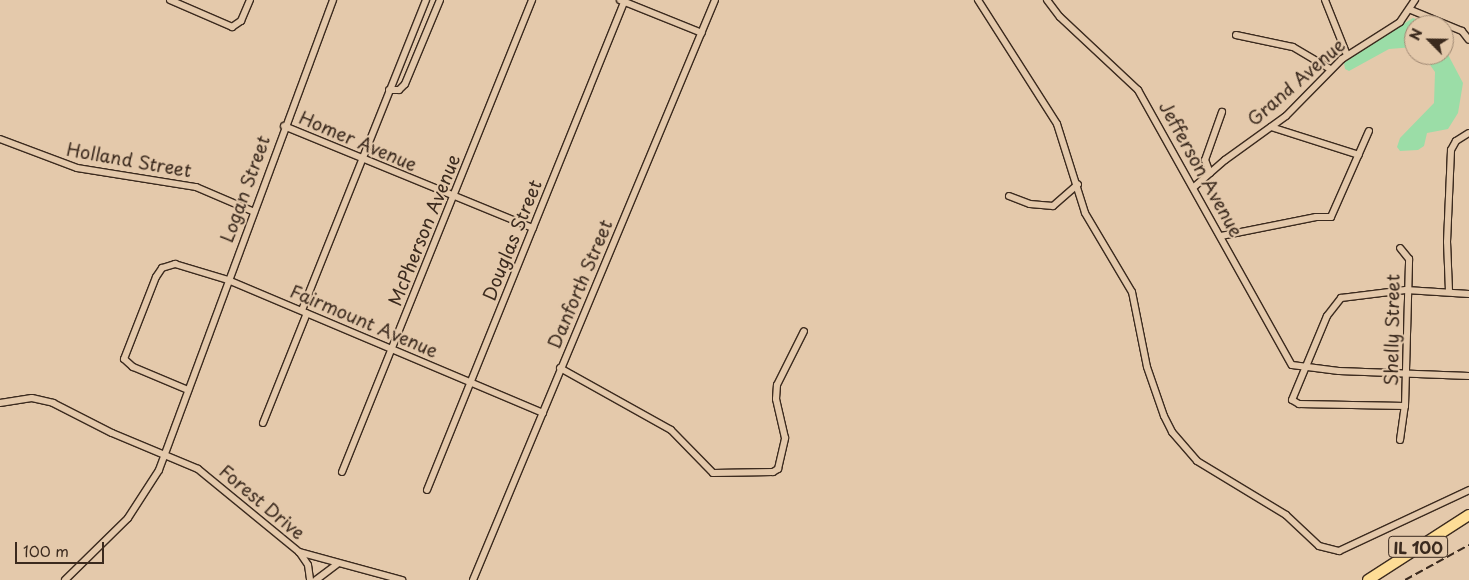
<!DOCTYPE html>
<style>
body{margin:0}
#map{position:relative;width:1469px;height:580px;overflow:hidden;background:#e4c9ab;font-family:"Playpen Sans",sans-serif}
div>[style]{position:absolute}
.green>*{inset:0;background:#9bdda7}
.roads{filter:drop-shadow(1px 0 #3b2a1e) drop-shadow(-1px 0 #3b2a1e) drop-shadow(0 1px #3b2a1e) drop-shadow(0 -1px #3b2a1e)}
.minor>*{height:6px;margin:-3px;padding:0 3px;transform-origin:3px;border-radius:3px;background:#e4c9ab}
.primary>*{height:10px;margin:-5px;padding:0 5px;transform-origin:5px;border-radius:5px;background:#fedd96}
.rail>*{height:2px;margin-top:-1px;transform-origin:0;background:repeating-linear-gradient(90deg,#3b2a1e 0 8px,transparent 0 12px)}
span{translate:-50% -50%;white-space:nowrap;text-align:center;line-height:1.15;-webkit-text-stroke:4px #e4c9ab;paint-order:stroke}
.shield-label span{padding:1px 4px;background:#e4c9ab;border:1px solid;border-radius:4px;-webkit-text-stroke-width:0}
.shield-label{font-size:16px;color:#3b2a1e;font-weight:700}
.street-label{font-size:18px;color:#3b2a1e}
.north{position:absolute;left:1404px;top:15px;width:50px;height:50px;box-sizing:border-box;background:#e4c9ab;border:1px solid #a08973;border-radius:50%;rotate:293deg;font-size:14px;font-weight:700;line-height:20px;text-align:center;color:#3b2a1e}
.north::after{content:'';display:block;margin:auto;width:18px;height:22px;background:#3b2a1e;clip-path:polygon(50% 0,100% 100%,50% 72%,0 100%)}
.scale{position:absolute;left:15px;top:542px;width:89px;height:22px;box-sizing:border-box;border:2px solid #3b2a1e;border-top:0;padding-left:6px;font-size:15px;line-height:18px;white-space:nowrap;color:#3b2a1e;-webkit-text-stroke:4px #e4c9ab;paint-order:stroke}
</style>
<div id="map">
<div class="green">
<div style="clip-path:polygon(1413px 18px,1431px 25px,1414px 25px,1414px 47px,1389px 49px,1349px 71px,1345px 69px,1344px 63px,1358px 52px)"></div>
<div style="clip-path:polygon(1444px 47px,1463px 83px,1458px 113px,1448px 129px,1427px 133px,1424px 146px,1418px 150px,1400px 151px,1397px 147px,1400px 138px,1434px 103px,1435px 72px,1423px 55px,1444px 55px)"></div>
</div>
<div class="roads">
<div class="minor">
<div style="left:170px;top:0;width:68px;rotate:23.5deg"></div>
<div style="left:232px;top:27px;width:11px;rotate:-34deg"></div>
<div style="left:241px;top:21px;width:23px;rotate:-67deg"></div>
<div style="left:620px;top:0;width:88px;rotate:21.9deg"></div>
<div style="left:978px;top:0;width:147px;rotate:57.5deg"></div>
<div style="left:1057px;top:124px;width:93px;rotate:72.5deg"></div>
<div style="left:1085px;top:213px;width:92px;rotate:59.3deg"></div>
<div style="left:1132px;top:292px;width:76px;rotate:78.7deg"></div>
<div style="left:1147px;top:367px;width:52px;rotate:70.9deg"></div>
<div style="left:1164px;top:416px;width:18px;rotate:63deg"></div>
<div style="left:1172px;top:432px;width:38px;rotate:49deg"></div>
<div style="left:1197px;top:461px;width:104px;rotate:31.2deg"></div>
<div style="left:1286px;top:515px;width:45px;rotate:43.2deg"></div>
<div style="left:1319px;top:546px;width:21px;rotate:14deg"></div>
<div style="left:1339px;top:551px;width:144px;rotate:-25.1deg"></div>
<div style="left:1047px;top:0;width:21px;rotate:53deg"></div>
<div style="left:1060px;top:17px;width:107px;rotate:43.1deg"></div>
<div style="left:1138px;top:90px;width:315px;rotate:60.8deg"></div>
<div style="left:1292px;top:365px;width:47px;rotate:7.3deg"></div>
<div style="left:1339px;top:371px;width:130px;rotate:2.2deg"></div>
<div style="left:1325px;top:0;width:59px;rotate:68.2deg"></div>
<div style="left:1411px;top:10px;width:55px;rotate:22.4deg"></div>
<div style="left:1462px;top:31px;width:11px;rotate:52deg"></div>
<div style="left:1236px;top:35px;width:58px;rotate:11.9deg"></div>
<div style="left:1293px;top:47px;width:43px;rotate:30.7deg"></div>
<div style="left:389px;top:90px;width:10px"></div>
<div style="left:399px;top:90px;width:8px;rotate:-45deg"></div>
<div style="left:405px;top:84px;width:91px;rotate:-67.4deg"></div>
<div style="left:284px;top:126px;width:269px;rotate:22.3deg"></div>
<div style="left:1271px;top:127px;width:92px;rotate:17.7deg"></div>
<div style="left:0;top:139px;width:82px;rotate:20.6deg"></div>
<div style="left:77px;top:168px;width:121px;rotate:9.1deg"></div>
<div style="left:196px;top:187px;width:61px;rotate:23.2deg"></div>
<div style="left:1210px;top:173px;width:14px;rotate:-111deg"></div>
<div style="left:1205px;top:160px;width:51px;rotate:-70.5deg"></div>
<div style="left:1194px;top:187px;width:41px;rotate:-41.1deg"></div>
<div style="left:1225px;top:160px;width:75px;rotate:-35.8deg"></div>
<div style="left:1286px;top:116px;width:80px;rotate:-45.5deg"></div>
<div style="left:1342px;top:59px;width:69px;rotate:-32.5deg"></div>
<div style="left:1400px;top:22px;width:27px;rotate:-56deg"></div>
<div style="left:1009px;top:196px;width:22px;rotate:21deg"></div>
<div style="left:1030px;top:204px;width:23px;rotate:5deg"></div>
<div style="left:1053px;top:206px;width:33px;rotate:-41deg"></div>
<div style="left:1221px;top:236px;width:97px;rotate:-11.3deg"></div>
<div style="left:1316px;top:217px;width:15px"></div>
<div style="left:1331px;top:217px;width:94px;rotate:-66.2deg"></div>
<div style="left:1449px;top:291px;width:49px;rotate:-92.3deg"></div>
<div style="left:1447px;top:242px;width:92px;rotate:-87.5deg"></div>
<div style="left:1451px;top:150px;width:10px;rotate:-61deg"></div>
<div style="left:1456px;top:141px;width:15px;rotate:-32deg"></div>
<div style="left:302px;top:310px;width:334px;rotate:-68.2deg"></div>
<div style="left:560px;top:368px;width:127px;rotate:29.2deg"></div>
<div style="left:671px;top:430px;width:60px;rotate:45.7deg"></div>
<div style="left:713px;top:473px;width:60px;rotate:-1deg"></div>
<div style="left:773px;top:472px;width:6px;rotate:-31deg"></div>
<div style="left:778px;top:469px;width:32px;rotate:-77deg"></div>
<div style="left:785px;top:438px;width:40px;rotate:-103deg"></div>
<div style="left:776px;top:399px;width:14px;rotate:-86deg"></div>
<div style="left:777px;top:385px;width:60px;rotate:-63.4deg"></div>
<div style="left:188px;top:390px;width:60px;rotate:-157.3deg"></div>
<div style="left:133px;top:367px;width:12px;rotate:-138deg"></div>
<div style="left:124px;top:359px;width:88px;rotate:-68.7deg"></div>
<div style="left:156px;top:277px;width:11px;rotate:-56deg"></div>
<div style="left:162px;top:268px;width:14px;rotate:-17deg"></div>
<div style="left:175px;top:264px;width:55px;rotate:16.8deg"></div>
<div style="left:228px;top:280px;width:342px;rotate:22.9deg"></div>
<div style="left:0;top:403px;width:32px;rotate:-9deg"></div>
<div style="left:32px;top:398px;width:22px;rotate:13deg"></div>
<div style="left:53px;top:403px;width:66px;rotate:27deg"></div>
<div style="left:112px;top:433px;width:93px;rotate:22.7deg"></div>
<div style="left:198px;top:469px;width:131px;rotate:39.4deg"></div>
<div style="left:299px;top:552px;width:107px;rotate:15.2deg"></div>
<div style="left:1405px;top:406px;width:106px;rotate:-178.9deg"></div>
<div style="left:1299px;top:404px;width:8px;rotate:-150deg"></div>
<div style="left:1292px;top:400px;width:91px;rotate:-67.4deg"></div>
<div style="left:1327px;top:316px;width:23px;rotate:-52deg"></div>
<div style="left:1341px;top:298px;width:65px;rotate:-7deg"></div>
<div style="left:1406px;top:290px;width:63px;rotate:3.6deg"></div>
<div style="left:263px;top:423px;width:118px;rotate:-68.2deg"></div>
<div style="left:1400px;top:440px;width:34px;rotate:-82deg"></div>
<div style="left:1405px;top:406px;width:147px;rotate:-88.4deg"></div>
<div style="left:1409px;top:259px;width:14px;rotate:-129deg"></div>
<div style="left:342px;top:472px;width:509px;rotate:-68.07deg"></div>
<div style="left:427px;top:490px;width:528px;rotate:-68deg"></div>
<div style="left:300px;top:553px;width:14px;rotate:56deg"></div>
<div style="left:308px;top:565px;width:15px;rotate:82deg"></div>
<div style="left:65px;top:580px;width:88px;rotate:-44.5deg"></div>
<div style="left:128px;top:518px;width:57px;rotate:-57.1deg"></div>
<div style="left:159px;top:470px;width:501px;rotate:-69.68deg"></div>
<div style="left:316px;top:580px;width:26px;rotate:-37deg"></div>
<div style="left:473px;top:580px;width:628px;rotate:-67.35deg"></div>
</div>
<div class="primary">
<div style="left:1368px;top:580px;width:120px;rotate:-32.8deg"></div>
</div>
</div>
<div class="rail">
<div style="left:1405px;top:580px;width:73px;rotate:-28.7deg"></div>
</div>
<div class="shield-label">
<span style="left:1418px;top:547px">IL 100</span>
</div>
<div class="street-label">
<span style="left:1296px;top:82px;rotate:-41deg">Grand Avenue</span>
<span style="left:358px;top:141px;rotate:23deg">Homer Avenue</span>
<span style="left:129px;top:160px;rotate:10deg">Holland Street</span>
<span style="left:1201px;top:169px;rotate:61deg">Jefferson Avenue</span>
<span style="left:245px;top:189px;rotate:-70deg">Logan Street</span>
<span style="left:424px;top:230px;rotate:-68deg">McPherson Avenue</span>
<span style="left:512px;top:240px;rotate:-68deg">Douglas Street</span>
<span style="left:580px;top:284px;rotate:-67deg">Danforth Street</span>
<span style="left:364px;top:321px;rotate:23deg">Fairmount Avenue</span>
<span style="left:1392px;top:330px;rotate:-89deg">Shelly Street</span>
<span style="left:262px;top:502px;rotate:40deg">Forest Drive</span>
</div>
<div class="north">N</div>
<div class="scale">100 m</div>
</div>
